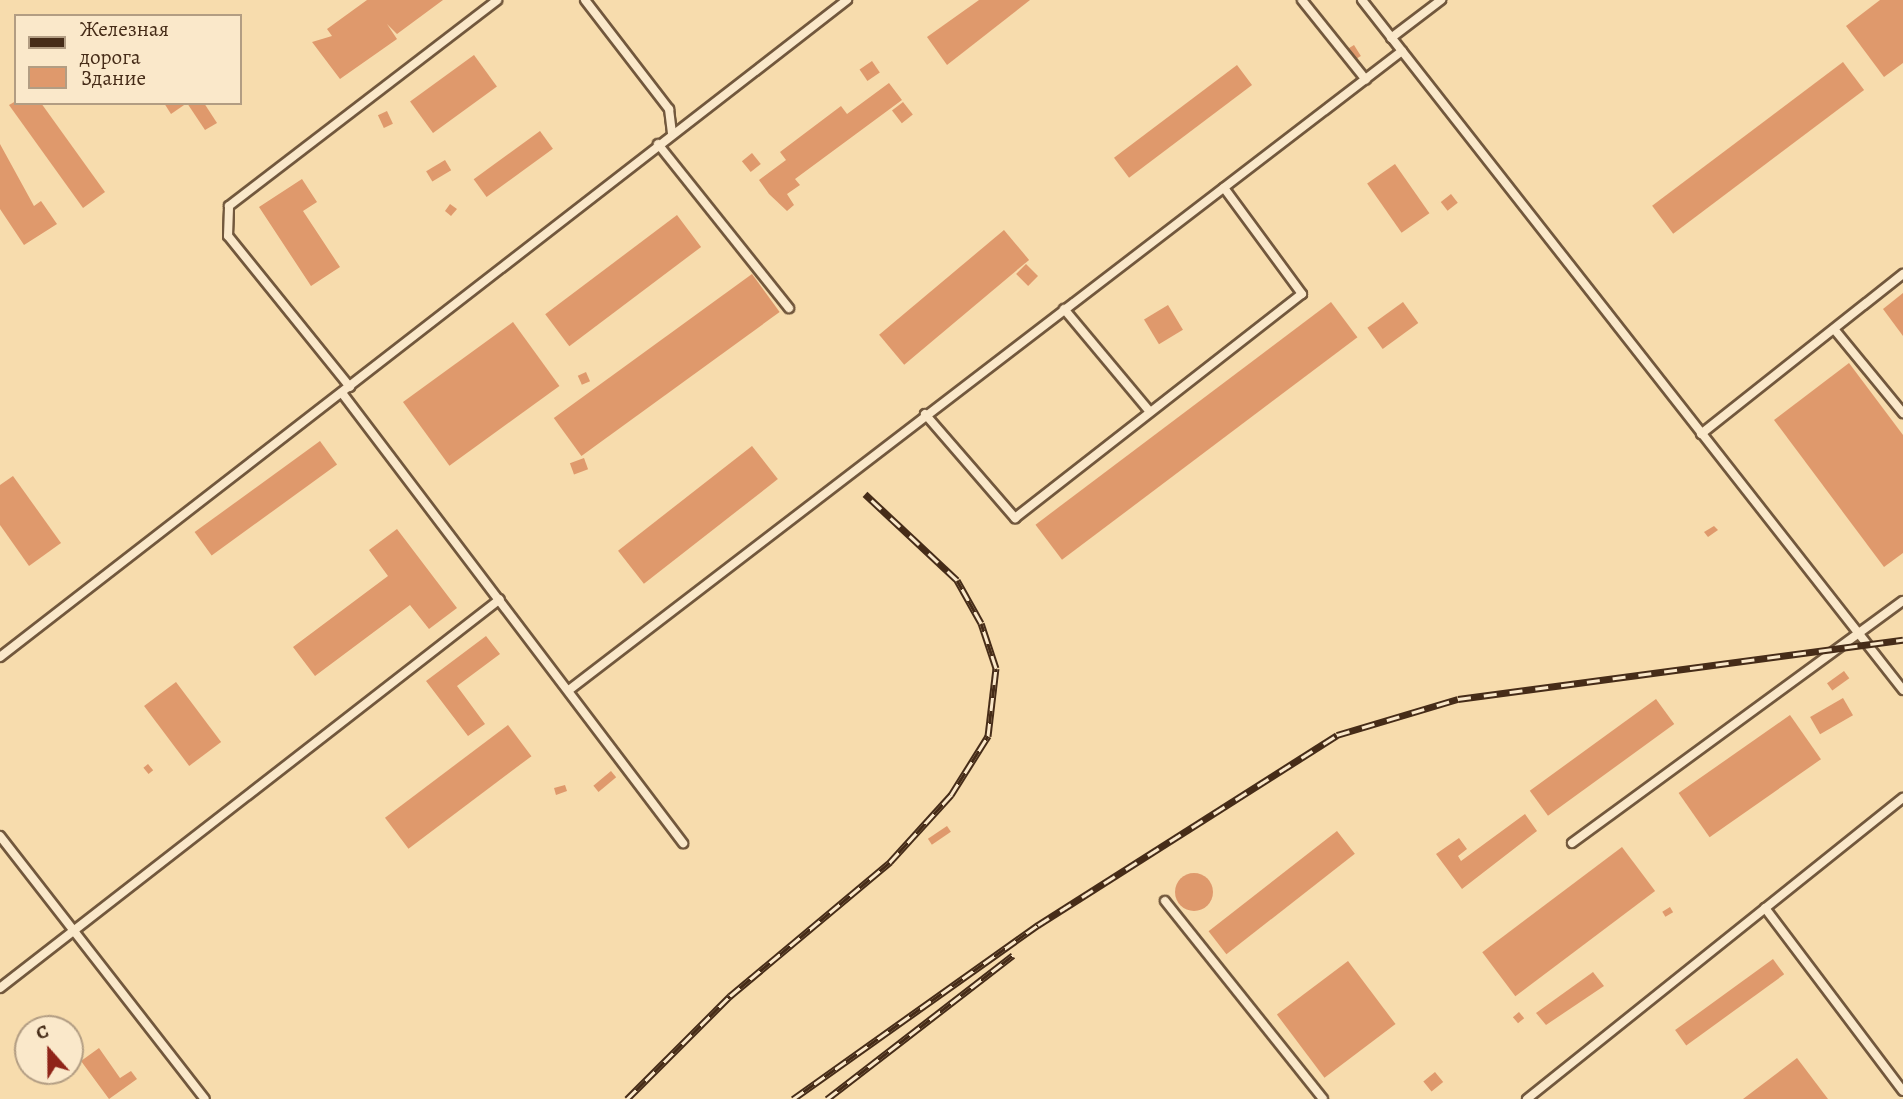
<!DOCTYPE html>
<meta charset="utf-8">
<style>
body{margin:0}
#map{position:relative;width:1903px;height:1099px;overflow:hidden;background:#f7dcad;font-family:Alegreya,serif}
div>[style]{position:absolute}
.building>*{inset:0;background:#df996c;transform-origin:0 0}
.round{border-radius:50%}
.roads{filter:drop-shadow(2px 0 #72583d) drop-shadow(-2px 0 #72583d) drop-shadow(0 2px #72583d) drop-shadow(0 -2px #72583d)}
.lane>*{height:8px;margin:-4px;padding:0 4px;transform-origin:4px;border-radius:4px;background:#fae8ca}
.rail>*{height:7px;margin-top:-3.5px;transform-origin:0;background:repeating-linear-gradient(90deg,#fae8ca 0 13px,#462c18 0 26px);box-sizing:border-box;border-block:2px solid #462c18}
span{translate:-50% -50%;white-space:nowrap;text-align:center;line-height:1.15;-webkit-text-stroke:5px #fae8ca;paint-order:stroke}
.legend{position:absolute;left:14px;top:14px;width:228px;height:91px;box-sizing:border-box;background:#fae8ca;border:2px solid #b29d83;margin:0;padding:9px 12px;list-style:none;font-size:21px;color:#462c18}
.legend li{display:flex;align-items:center;gap:14px;height:35px}
.legend b{width:35px;border:2px solid #b29d83}
.north{position:absolute;left:14px;top:1015px;width:70px;height:70px;box-sizing:border-box;background:#fae8ca;border:2px solid #b29d83;border-radius:50%;rotate:339deg;font-size:19px;font-weight:700;line-height:28px;text-align:center;color:#462c18}
.north::after{content:'';display:block;margin:auto;width:24px;height:32px;background:#8f2418;clip-path:polygon(50% 0,100% 100%,50% 72%,0 100%)}
</style>
<div id="map">
<div class="building">
<div style="clip-path:polygon(367px 0,443px 0,397px 34px,387px 24px,397px 39px,340px 79px,312px 42px,332px 36px,327px 29px)"></div>
<div style="clip-path:polygon(979px 0,1030px 0,947px 65px,927px 37px)"></div>
<div style="clip-path:polygon(1880px 0,1903px 0,1903px 63px,1884px 77px,1846px 26px)"></div>
<div style="left:1354px;top:45px;width:13px;height:11px;rotate:58deg"></div>
<div style="left:474px;top:55px;width:39px;height:79px;rotate:54deg"></div>
<div style="left:872px;top:61px;width:14px;height:15px;rotate:56deg"></div>
<div style="left:1843px;top:62px;width:35px;height:239px;rotate:53deg"></div>
<div style="left:1237px;top:65px;width:25px;height:154px;rotate:53deg"></div>
<div style="clip-path:polygon(889px 83px,902px 100px,795px 179px,800px 185px,787px 194px,794px 205px,787px 211px,769px 194px,759px 180px,786px 160px,780px 152px,841px 106px,847px 114px)"></div>
<div style="clip-path:polygon(16px 101px,41px 103px,105px 192px,83px 208px,9px 105px)"></div>
<div style="left:903px;top:102px;width:16px;height:14px;rotate:52deg"></div>
<div style="clip-path:polygon(164px 103px,187px 103px,171px 114px)"></div>
<div style="clip-path:polygon(187px 103px,204px 103px,217px 123px,205px 130px)"></div>
<div style="left:387px;top:111px;width:14px;height:10px;rotate:65deg"></div>
<div style="left:540px;top:131px;width:22px;height:82px;rotate:54deg"></div>
<div style="clip-path:polygon(0 144px,34px 206px,41px 201px,57px 224px,24px 245px,0 209px)"></div>
<div style="left:752px;top:153px;width:14px;height:13px;rotate:51deg"></div>
<div style="left:445px;top:160px;width:12px;height:22px;rotate:59deg"></div>
<div style="left:1395px;top:164px;width:60px;height:34px;rotate:55deg"></div>
<div style="clip-path:polygon(302px 179px,317px 202px,303px 211px,340px 267px,311px 286px,259px 207px)"></div>
<div style="left:1451px;top:194px;width:11px;height:13px;rotate:52deg"></div>
<div style="clip-path:polygon(450px 204px,457px 209px,451px 216px,445px 211px)"></div>
<div style="left:677px;top:215px;width:40px;height:165px;rotate:53deg"></div>
<div style="left:1004px;top:230px;width:39px;height:163px;rotate:50deg"></div>
<div style="left:1026px;top:264px;width:17px;height:14px;rotate:45deg"></div>
<div style="left:752px;top:274px;width:47px;height:245px;rotate:54deg"></div>
<div style="clip-path:polygon(1903px 293px,1903px 336px,1883px 309px)"></div>
<div style="left:1331px;top:302px;width:44px;height:370px;rotate:53deg"></div>
<div style="left:1403px;top:302px;width:26px;height:44px;rotate:54deg"></div>
<div style="left:1168px;top:305px;width:29px;height:28px;rotate:59deg"></div>
<div style="left:513px;top:322px;width:79px;height:136px;rotate:54deg"></div>
<div style="clip-path:polygon(1849px 363px,1903px 435px,1903px 553px,1884px 567px,1774px 420px)"></div>
<div style="left:586px;top:372px;width:10px;height:9px;rotate:66deg"></div>
<div style="left:320px;top:441px;width:29px;height:155px;rotate:54deg"></div>
<div style="left:752px;top:446px;width:42px;height:170px;rotate:52deg"></div>
<div style="left:584px;top:458px;width:12px;height:15px;rotate:70deg"></div>
<div style="clip-path:polygon(13px 476px,61px 543px,29px 566px,0 525px,0 485px)"></div>
<div style="clip-path:polygon(1714px 526px,1718px 530px,1708px 537px,1704px 532px)"></div>
<div style="clip-path:polygon(397px 529px,457px 608px,429px 629px,410px 605px,315px 676px,293px 647px,388px 576px,369px 550px)"></div>
<div style="clip-path:polygon(486px 636px,500px 654px,457px 686px,485px 724px,468px 736px,426px 681px)"></div>
<div style="left:1844px;top:671px;width:9px;height:21px;rotate:54deg"></div>
<div style="left:176px;top:682px;width:75px;height:40px;rotate:53deg"></div>
<div style="left:1843px;top:698px;width:20px;height:38px;rotate:60deg"></div>
<div style="left:1656px;top:699px;width:31px;height:156px;rotate:54deg"></div>
<div style="left:1790px;top:715px;width:54px;height:136px;rotate:55deg"></div>
<div style="left:508px;top:725px;width:39px;height:154px;rotate:53deg"></div>
<div style="left:148px;top:764px;width:8px;height:6px;rotate:50deg"></div>
<div style="left:611px;top:771px;width:8px;height:23px;rotate:50deg"></div>
<div style="clip-path:polygon(565px 785px,567px 791px,556px 795px,554px 788px)"></div>
<div style="clip-path:polygon(1525px 814px,1537px 831px,1462px 889px,1436px 854px,1459px 838px,1467px 849px,1458px 856px,1461px 861px)"></div>
<div style="left:947px;top:826px;width:7px;height:23px;rotate:56deg"></div>
<div style="left:1337px;top:831px;width:29px;height:163px;rotate:52deg"></div>
<div style="left:1622px;top:847px;width:55px;height:175px;rotate:53deg"></div>
<div class="round" style="left:1175px;top:873px;width:38px;height:38px"></div>
<div style="left:1670px;top:907px;width:6px;height:9px;rotate:59deg"></div>
<div style="left:1773px;top:959px;width:19px;height:121px;rotate:54deg"></div>
<div style="left:1348px;top:961px;width:79px;height:89px;rotate:53deg"></div>
<div style="clip-path:polygon(1593px 972px,1604px 986px,1546px 1025px,1536px 1013px)"></div>
<div style="left:1519px;top:1012px;width:8px;height:8px;rotate:50deg"></div>
<div style="clip-path:polygon(99px 1048px,120px 1078px,131px 1071px,137px 1079px,109px 1099px,81px 1061px)"></div>
<div style="clip-path:polygon(1797px 1058px,1828px 1099px,1743px 1099px)"></div>
<div style="left:1435px;top:1072px;width:13px;height:15px;rotate:51deg"></div>
</div>
<div class="roads">
<div class="lane">
<div style="left:585px;top:0;width:138px;rotate:52.4deg"></div>
<div style="left:669px;top:109px;width:24px;rotate:83deg"></div>
<div style="left:1302px;top:0;width:102px;rotate:51.3deg"></div>
<div style="left:1362px;top:0;width:877px;rotate:51.9deg"></div>
<div style="left:1391px;top:38px;width:63px;rotate:-37.2deg"></div>
<div style="left:658px;top:144px;width:210px;rotate:51.4deg"></div>
<div style="left:1064px;top:309px;width:134px;rotate:50.1deg"></div>
<div style="left:1834px;top:329px;width:109px;rotate:50.6deg"></div>
<div style="left:350px;top:387px;width:194px;rotate:-128.9deg"></div>
<div style="left:228px;top:236px;width:30px;rotate:-88deg"></div>
<div style="left:229px;top:206px;width:338px;rotate:-37.5deg"></div>
<div style="left:342px;top:393px;width:565px;rotate:52.85deg"></div>
<div style="left:925px;top:414px;width:138px;rotate:49.1deg"></div>
<div style="left:1015px;top:518px;width:364px;rotate:-38deg"></div>
<div style="left:1302px;top:294px;width:132px;rotate:-126.3deg"></div>
<div style="left:1701px;top:434px;width:258px;rotate:-38.4deg"></div>
<div style="left:0;top:657px;width:1072px;rotate:-37.8deg"></div>
<div style="left:569px;top:690px;width:1050px;rotate:-37.49deg"></div>
<div style="left:0;top:836px;width:333px;rotate:52.1deg"></div>
<div style="left:1572px;top:843px;width:410px;rotate:-36.2deg"></div>
<div style="left:1165px;top:901px;width:253px;rotate:51.4deg"></div>
<div style="left:1765px;top:908px;width:229px;rotate:53deg"></div>
<div style="left:0;top:988px;width:633px;rotate:-37.88deg"></div>
<div style="left:1527px;top:1099px;width:482px;rotate:-38.7deg"></div>
</div>
</div>
<div class="rail">
<div style="left:627px;top:1099px;width:146px;rotate:-45deg"></div>
<div style="left:730px;top:996px;width:209px;rotate:-39.9deg"></div>
<div style="left:890px;top:862px;width:91px;rotate:-47.7deg"></div>
<div style="left:951px;top:795px;width:70px;rotate:-57.9deg"></div>
<div style="left:988px;top:736px;width:68px;rotate:-83.3deg"></div>
<div style="left:996px;top:668px;width:47px;rotate:-108.4deg"></div>
<div style="left:981px;top:623px;width:49px;rotate:-119.2deg"></div>
<div style="left:957px;top:580px;width:126px;rotate:-136.9deg"></div>
<div style="left:793px;top:1099px;width:301px;rotate:-35.4deg"></div>
<div style="left:1038px;top:925px;width:354px;rotate:-32.4deg"></div>
<div style="left:1337px;top:735px;width:126px;rotate:-16.6deg"></div>
<div style="left:1458px;top:699px;width:449px;rotate:-7.6deg"></div>
<div style="left:827px;top:1099px;width:235px;rotate:-37.7deg"></div>
</div>
<ul class="legend">
<li><b style="height:9px;background:#462c18"></b>Железная дорога</li>
<li><b style="height:19px;background:#df996c"></b>Здание</li>
</ul>
<div class="north">С</div>
</div>
